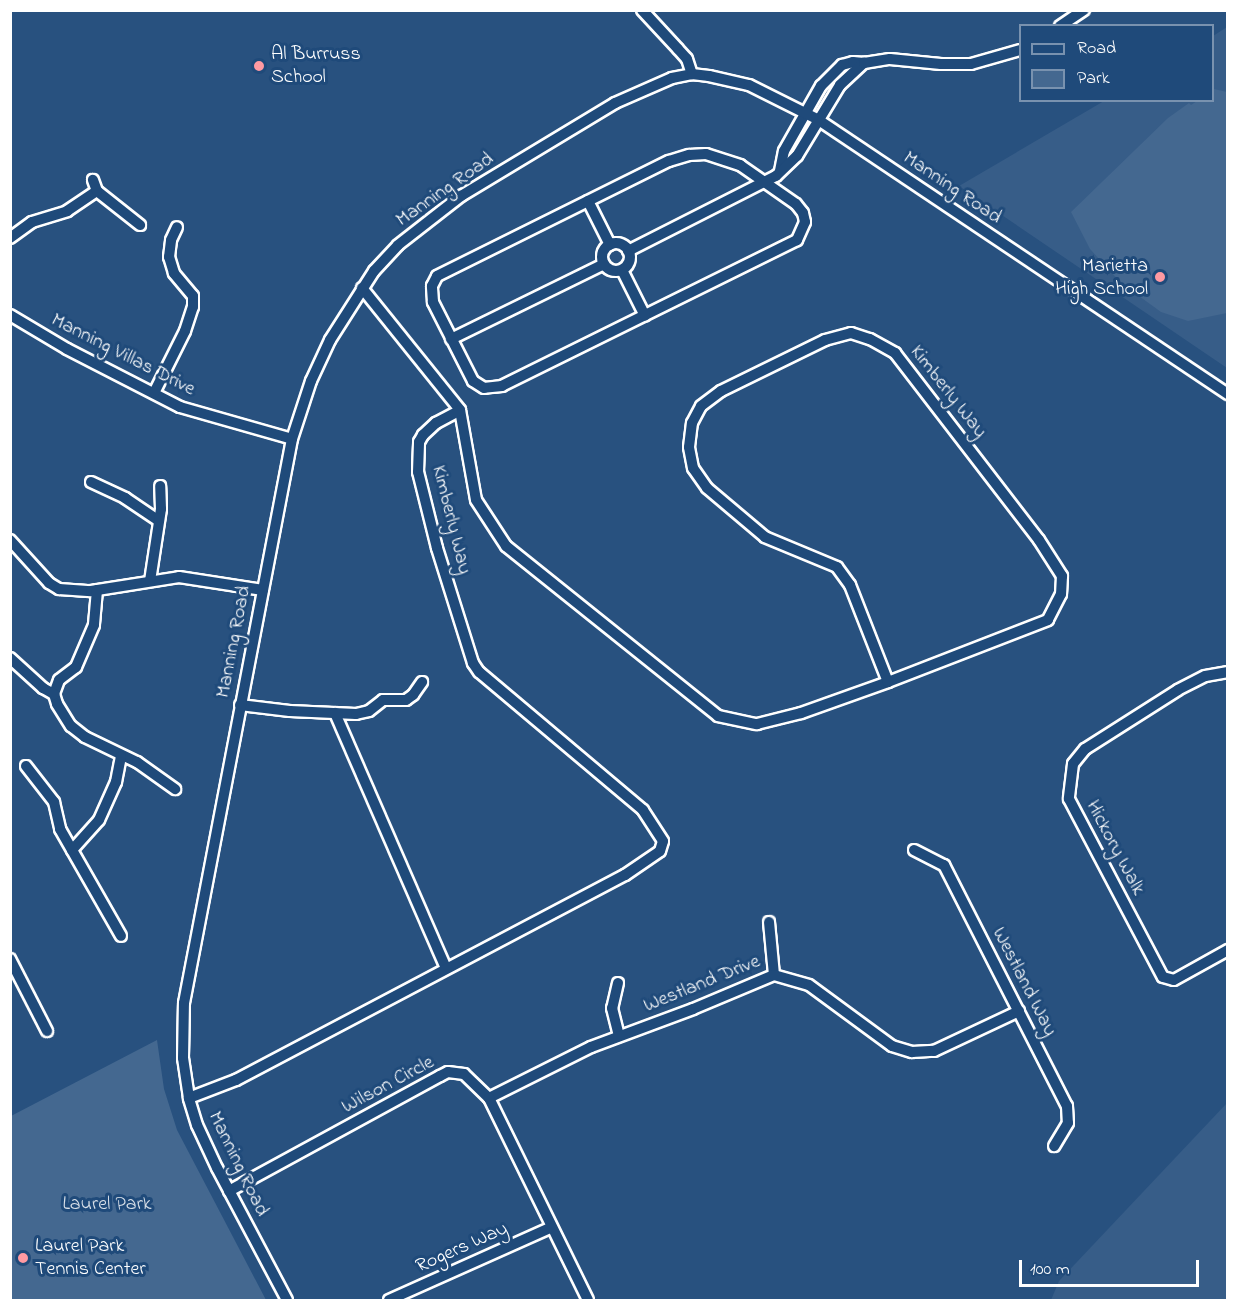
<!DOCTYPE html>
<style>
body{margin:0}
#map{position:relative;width:1238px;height:1311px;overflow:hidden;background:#28517f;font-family:"Indie Flower",sans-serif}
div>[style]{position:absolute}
.built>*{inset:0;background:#375d88}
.green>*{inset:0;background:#446890}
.roads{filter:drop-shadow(2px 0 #fff) drop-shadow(-2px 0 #fff) drop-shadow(0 2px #fff) drop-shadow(0 -2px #fff)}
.street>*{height:10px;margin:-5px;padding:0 5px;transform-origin:5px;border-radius:5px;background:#1f4a7a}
.street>.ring{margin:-5px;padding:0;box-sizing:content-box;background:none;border:10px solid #1f4a7a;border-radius:50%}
.dots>*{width:16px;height:16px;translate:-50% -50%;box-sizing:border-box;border:3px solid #1f4a7a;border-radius:50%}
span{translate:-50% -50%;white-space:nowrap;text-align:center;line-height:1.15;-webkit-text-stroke:6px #1f4a7a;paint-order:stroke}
.poi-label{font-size:20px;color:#fff}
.left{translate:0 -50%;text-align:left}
.right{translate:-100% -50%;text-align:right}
.street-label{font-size:20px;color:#fff}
.park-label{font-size:20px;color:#dae1e9}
.frame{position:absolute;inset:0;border:12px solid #fff;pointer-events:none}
.legend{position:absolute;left:1019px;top:24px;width:195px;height:78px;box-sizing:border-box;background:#1f4a7a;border:2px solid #7992af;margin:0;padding:8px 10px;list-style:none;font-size:18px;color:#fff}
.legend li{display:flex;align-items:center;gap:12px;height:30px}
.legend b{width:30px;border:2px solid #7992af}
.scale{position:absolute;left:1019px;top:1260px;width:180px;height:27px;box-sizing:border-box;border:3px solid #fff;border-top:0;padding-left:8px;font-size:18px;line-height:21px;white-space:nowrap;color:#fff;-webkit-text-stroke:4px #1f4a7a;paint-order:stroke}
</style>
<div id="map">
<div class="built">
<div style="clip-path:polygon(1227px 27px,1227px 368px,959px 186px,1104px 101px,1212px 100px,1213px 36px)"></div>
<div style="clip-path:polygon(1227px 1103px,1227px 1300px,1051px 1300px,1059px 1281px)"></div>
</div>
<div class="green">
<div style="clip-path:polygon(1214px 89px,1227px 92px,1227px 313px,1188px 321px,1161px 312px,1121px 283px,1090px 249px,1071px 212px,1168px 118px,1189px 103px,1191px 105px,1197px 101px,1212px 100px)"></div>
<div style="clip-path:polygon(157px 1040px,164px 1089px,177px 1130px,266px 1300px,11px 1300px,11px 1116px)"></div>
</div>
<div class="roads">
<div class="street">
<div style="left:642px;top:10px;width:53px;rotate:47.3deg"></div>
<div style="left:678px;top:49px;width:13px;rotate:48deg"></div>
<div style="left:687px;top:59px;width:16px;rotate:72deg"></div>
<div style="left:1060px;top:26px;width:29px;rotate:-34deg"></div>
<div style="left:706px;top:154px;width:36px;rotate:18deg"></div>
<div style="left:740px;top:165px;width:68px;rotate:34.9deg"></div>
<div style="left:796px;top:204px;width:11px;rotate:52deg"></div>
<div style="left:803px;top:213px;width:9px;rotate:77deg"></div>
<div style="left:805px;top:222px;width:20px;rotate:114deg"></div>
<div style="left:797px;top:240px;width:329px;rotate:153.7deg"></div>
<div style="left:502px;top:386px;width:18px;rotate:174deg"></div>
<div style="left:484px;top:388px;width:13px;rotate:-148deg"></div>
<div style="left:473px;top:381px;width:89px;rotate:-116.9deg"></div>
<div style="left:433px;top:302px;width:16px;rotate:-94deg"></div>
<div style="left:432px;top:286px;width:11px;rotate:-63deg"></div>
<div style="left:437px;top:276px;width:259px;rotate:-26.4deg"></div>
<div style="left:669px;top:161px;width:21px;rotate:-17deg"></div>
<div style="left:689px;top:155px;width:17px;rotate:-3deg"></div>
<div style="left:780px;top:171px;width:20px;rotate:-79deg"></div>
<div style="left:784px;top:151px;width:75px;rotate:-60.4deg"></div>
<div style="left:821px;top:86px;width:30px;rotate:-45deg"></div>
<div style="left:842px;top:65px;width:11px;rotate:-15deg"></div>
<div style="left:853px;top:62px;width:11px;rotate:5deg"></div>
<div style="left:97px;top:191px;width:55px;rotate:38.3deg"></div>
<div style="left:588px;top:201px;width:49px;rotate:63.4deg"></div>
<div style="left:10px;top:238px;width:27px;rotate:-36deg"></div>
<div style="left:32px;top:222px;width:37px;rotate:-17deg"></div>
<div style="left:67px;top:211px;width:36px;rotate:-34deg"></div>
<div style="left:97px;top:191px;width:12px;rotate:-110deg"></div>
<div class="ring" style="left:602px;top:243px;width:18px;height:18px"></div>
<div style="left:628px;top:251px;width:166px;rotate:-26.9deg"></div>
<div style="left:776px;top:176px;width:29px;rotate:-44deg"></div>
<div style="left:797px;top:156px;width:83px;rotate:-58.8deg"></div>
<div style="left:840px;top:85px;width:33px;rotate:-43deg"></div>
<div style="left:864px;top:63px;width:26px;rotate:-9deg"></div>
<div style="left:890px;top:59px;width:51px;rotate:5.6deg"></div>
<div style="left:941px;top:64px;width:30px"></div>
<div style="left:971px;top:64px;width:51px;rotate:-15.9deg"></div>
<div style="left:622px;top:270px;width:51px;rotate:63.4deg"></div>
<div style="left:362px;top:288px;width:156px;rotate:51.2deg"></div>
<div style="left:460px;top:410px;width:91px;rotate:79.9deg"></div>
<div style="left:476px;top:500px;width:55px;rotate:56.9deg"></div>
<div style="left:506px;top:546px;width:272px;rotate:38.7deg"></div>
<div style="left:718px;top:716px;width:40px;rotate:12deg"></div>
<div style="left:757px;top:724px;width:45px;rotate:-14deg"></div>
<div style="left:801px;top:713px;width:92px;rotate:-19.6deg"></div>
<div style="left:10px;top:315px;width:66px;rotate:30.8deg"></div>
<div style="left:67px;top:349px;width:127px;rotate:27.2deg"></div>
<div style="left:180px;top:407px;width:116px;rotate:15.9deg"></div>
<div style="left:851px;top:333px;width:20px;rotate:18deg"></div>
<div style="left:870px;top:339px;width:29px;rotate:29deg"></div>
<div style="left:895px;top:353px;width:236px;rotate:52.4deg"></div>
<div style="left:1039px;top:540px;width:43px;rotate:57.4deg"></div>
<div style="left:1062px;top:576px;width:18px;rotate:93deg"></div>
<div style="left:1061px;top:594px;width:29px;rotate:117deg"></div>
<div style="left:1048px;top:620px;width:172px;rotate:158.8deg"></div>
<div style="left:888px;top:682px;width:104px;rotate:-111.4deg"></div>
<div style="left:850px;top:585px;width:22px;rotate:-126deg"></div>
<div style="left:837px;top:567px;width:78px;rotate:-157.4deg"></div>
<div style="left:765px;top:537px;width:76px;rotate:-139.8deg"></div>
<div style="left:707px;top:488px;width:24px;rotate:-125deg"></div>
<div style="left:693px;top:468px;width:21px;rotate:-101deg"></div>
<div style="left:689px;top:447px;width:24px;rotate:-83deg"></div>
<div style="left:692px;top:423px;width:19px;rotate:-62deg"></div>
<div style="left:701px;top:406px;width:25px;rotate:-37deg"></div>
<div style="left:721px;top:391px;width:116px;rotate:-26.1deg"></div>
<div style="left:825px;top:340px;width:27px;rotate:-15deg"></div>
<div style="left:451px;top:339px;width:170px;rotate:-26.1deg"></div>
<div style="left:154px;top:393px;width:69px;rotate:-63.4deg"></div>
<div style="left:185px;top:331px;width:25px;rotate:-72deg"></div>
<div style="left:193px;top:307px;width:11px;rotate:-90deg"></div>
<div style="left:193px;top:296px;width:30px;rotate:-130deg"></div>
<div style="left:174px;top:273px;width:17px;rotate:-107deg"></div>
<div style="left:169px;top:257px;width:17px;rotate:-83deg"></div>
<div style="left:171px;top:240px;width:14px;rotate:-65deg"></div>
<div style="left:91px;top:482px;width:38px;rotate:25deg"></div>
<div style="left:125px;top:498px;width:40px;rotate:34deg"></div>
<div style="left:10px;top:540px;width:58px;rotate:47.8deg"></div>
<div style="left:49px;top:583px;width:12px;rotate:31deg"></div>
<div style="left:59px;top:589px;width:32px;rotate:4deg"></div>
<div style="left:91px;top:591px;width:89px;rotate:-9deg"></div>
<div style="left:179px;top:577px;width:85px;rotate:8.8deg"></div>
<div style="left:150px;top:581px;width:73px;rotate:-81.3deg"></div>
<div style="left:161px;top:509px;width:23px;rotate:-92deg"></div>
<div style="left:97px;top:590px;width:35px;rotate:95deg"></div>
<div style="left:94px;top:625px;width:46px;rotate:113.2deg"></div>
<div style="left:76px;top:667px;width:21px;rotate:143deg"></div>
<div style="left:59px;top:680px;width:15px;rotate:110deg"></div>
<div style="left:54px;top:694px;width:10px;rotate:73deg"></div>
<div style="left:57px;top:704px;width:26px;rotate:58deg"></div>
<div style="left:71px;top:726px;width:18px;rotate:38deg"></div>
<div style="left:85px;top:737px;width:58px;rotate:25.7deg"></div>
<div style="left:137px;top:762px;width:47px;rotate:35.4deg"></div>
<div style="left:10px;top:658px;width:45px;rotate:42.3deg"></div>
<div style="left:43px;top:688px;width:13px;rotate:29deg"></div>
<div style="left:1228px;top:672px;width:23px;rotate:170deg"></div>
<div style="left:1205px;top:676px;width:30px;rotate:153deg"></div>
<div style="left:1178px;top:690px;width:110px;rotate:147.6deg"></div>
<div style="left:1085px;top:749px;width:19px;rotate:129deg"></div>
<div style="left:1073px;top:764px;width:35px;rotate:97deg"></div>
<div style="left:1069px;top:799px;width:201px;rotate:62.2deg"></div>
<div style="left:1163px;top:977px;width:11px;rotate:15deg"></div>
<div style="left:1174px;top:980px;width:62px;rotate:-29.1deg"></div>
<div style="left:240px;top:705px;width:50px;rotate:6.8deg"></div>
<div style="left:290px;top:711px;width:66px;rotate:2.6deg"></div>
<div style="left:356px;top:714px;width:13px;rotate:-13deg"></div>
<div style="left:369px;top:711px;width:18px;rotate:-38deg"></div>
<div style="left:383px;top:700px;width:23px"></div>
<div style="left:406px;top:700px;width:9px;rotate:-36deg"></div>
<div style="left:413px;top:695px;width:16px;rotate:-55deg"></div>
<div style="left:335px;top:713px;width:278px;rotate:66.5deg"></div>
<div style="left:26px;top:766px;width:46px;rotate:52.1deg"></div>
<div style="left:54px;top:802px;width:28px;rotate:77deg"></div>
<div style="left:60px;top:829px;width:123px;rotate:60.3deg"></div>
<div style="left:72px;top:850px;width:40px;rotate:-48deg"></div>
<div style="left:99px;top:820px;width:42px;rotate:-65.9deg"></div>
<div style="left:116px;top:782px;width:26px;rotate:-79deg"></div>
<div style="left:914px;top:850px;width:34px;rotate:27deg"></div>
<div style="left:944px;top:865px;width:271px;rotate:63deg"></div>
<div style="left:1067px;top:1106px;width:17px;rotate:87deg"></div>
<div style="left:1068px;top:1123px;width:27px;rotate:121deg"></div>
<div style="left:769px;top:922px;width:53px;rotate:84.6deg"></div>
<div style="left:10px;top:959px;width:81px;rotate:62.8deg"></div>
<div style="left:618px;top:983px;width:26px;rotate:103deg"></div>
<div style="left:612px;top:1008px;width:29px;rotate:76deg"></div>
<div style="left:189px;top:1098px;width:50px;rotate:-21deg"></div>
<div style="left:236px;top:1080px;width:440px;rotate:-27.8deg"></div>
<div style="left:625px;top:875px;width:42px;rotate:-34.4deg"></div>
<div style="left:660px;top:851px;width:10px;rotate:-73deg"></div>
<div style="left:663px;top:841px;width:37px;rotate:-123deg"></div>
<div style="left:643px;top:810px;width:214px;rotate:-139.9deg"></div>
<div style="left:479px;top:672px;width:11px;rotate:-124deg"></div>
<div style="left:473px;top:663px;width:121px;rotate:-107.4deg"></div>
<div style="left:437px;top:548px;width:78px;rotate:-104deg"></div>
<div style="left:418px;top:472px;width:30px;rotate:-88deg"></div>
<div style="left:419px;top:442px;width:8px;rotate:-60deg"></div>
<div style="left:423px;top:435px;width:18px;rotate:-43deg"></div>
<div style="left:436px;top:423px;width:27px;rotate:-28deg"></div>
<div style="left:489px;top:1098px;width:114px;rotate:-26.6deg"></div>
<div style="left:591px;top:1047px;width:109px;rotate:-20.4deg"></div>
<div style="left:693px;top:1009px;width:88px;rotate:-22.8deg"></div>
<div style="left:774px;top:975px;width:36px;rotate:16deg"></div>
<div style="left:809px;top:985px;width:103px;rotate:36.3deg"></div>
<div style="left:892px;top:1046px;width:21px;rotate:17deg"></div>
<div style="left:912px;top:1052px;width:22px;rotate:-3deg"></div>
<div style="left:934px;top:1051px;width:94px;rotate:-25.2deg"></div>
<div style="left:229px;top:1191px;width:240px;rotate:-28.6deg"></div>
<div style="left:440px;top:1076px;width:9px;rotate:-27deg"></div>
<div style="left:448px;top:1072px;width:16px;rotate:7deg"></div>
<div style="left:464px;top:1074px;width:35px;rotate:44deg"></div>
<div style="left:489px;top:1098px;width:225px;rotate:63.9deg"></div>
<div style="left:287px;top:1300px;width:149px;rotate:-117.9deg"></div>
<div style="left:217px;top:1168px;width:47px;rotate:-114.9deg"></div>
<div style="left:197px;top:1125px;width:28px;rotate:-107deg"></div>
<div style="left:189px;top:1098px;width:40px;rotate:-98.5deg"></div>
<div style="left:183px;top:1058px;width:55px;rotate:-89deg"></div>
<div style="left:184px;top:1003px;width:574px;rotate:-79.16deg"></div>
<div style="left:292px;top:439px;width:61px;rotate:-71.9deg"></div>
<div style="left:311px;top:381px;width:45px;rotate:-65.1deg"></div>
<div style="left:330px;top:340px;width:82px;rotate:-57.5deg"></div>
<div style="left:374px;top:271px;width:35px;rotate:-47deg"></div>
<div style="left:398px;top:245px;width:80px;rotate:-37.9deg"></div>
<div style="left:461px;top:196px;width:180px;rotate:-31.1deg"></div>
<div style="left:615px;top:103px;width:62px;rotate:-23.7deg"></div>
<div style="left:672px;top:78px;width:20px;rotate:-11deg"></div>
<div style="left:692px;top:74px;width:17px;rotate:7deg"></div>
<div style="left:709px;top:76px;width:41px;rotate:12.7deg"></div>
<div style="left:749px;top:85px;width:76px;rotate:26.6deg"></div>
<div style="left:817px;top:119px;width:495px;rotate:33.8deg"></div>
<div style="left:389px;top:1300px;width:176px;rotate:-24.1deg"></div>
</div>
</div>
<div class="dots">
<div style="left:259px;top:66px;background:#ff9aa2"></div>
<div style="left:1160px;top:277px;background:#ff9aa2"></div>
<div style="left:23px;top:1258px;background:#ff9aa2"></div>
</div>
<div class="poi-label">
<span class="left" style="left:271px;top:66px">Al Burruss<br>School</span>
<span class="right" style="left:1148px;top:278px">Marietta<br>High School</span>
<span class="left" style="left:35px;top:1258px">Laurel Park<br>Tennis Center</span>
</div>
<div class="street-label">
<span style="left:952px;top:188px;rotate:34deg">Manning Road</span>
<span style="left:445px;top:190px;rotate:-35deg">Manning Road</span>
<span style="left:123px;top:355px;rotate:27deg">Manning Villas Drive</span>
<span style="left:948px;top:392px;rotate:52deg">Kimberly Way</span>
<span style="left:451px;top:520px;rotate:76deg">Kimberly Way</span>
<span style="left:234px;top:642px;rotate:-79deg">Manning Road</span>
<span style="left:1115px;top:848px;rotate:62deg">Hickory Walk</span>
<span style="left:1024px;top:982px;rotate:63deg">Westland Way</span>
<span style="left:702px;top:984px;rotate:-22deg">Westland Drive</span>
<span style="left:388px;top:1085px;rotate:-28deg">Wilson Circle</span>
<span style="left:238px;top:1164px;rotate:64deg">Manning Road</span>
<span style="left:462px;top:1248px;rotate:-24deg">Rogers Way</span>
</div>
<div class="park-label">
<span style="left:107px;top:1204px">Laurel Park</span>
</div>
<div class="frame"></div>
<ul class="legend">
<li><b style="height:8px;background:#1f4a7a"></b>Road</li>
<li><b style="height:16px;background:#446890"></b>Park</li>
</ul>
<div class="scale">100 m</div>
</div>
